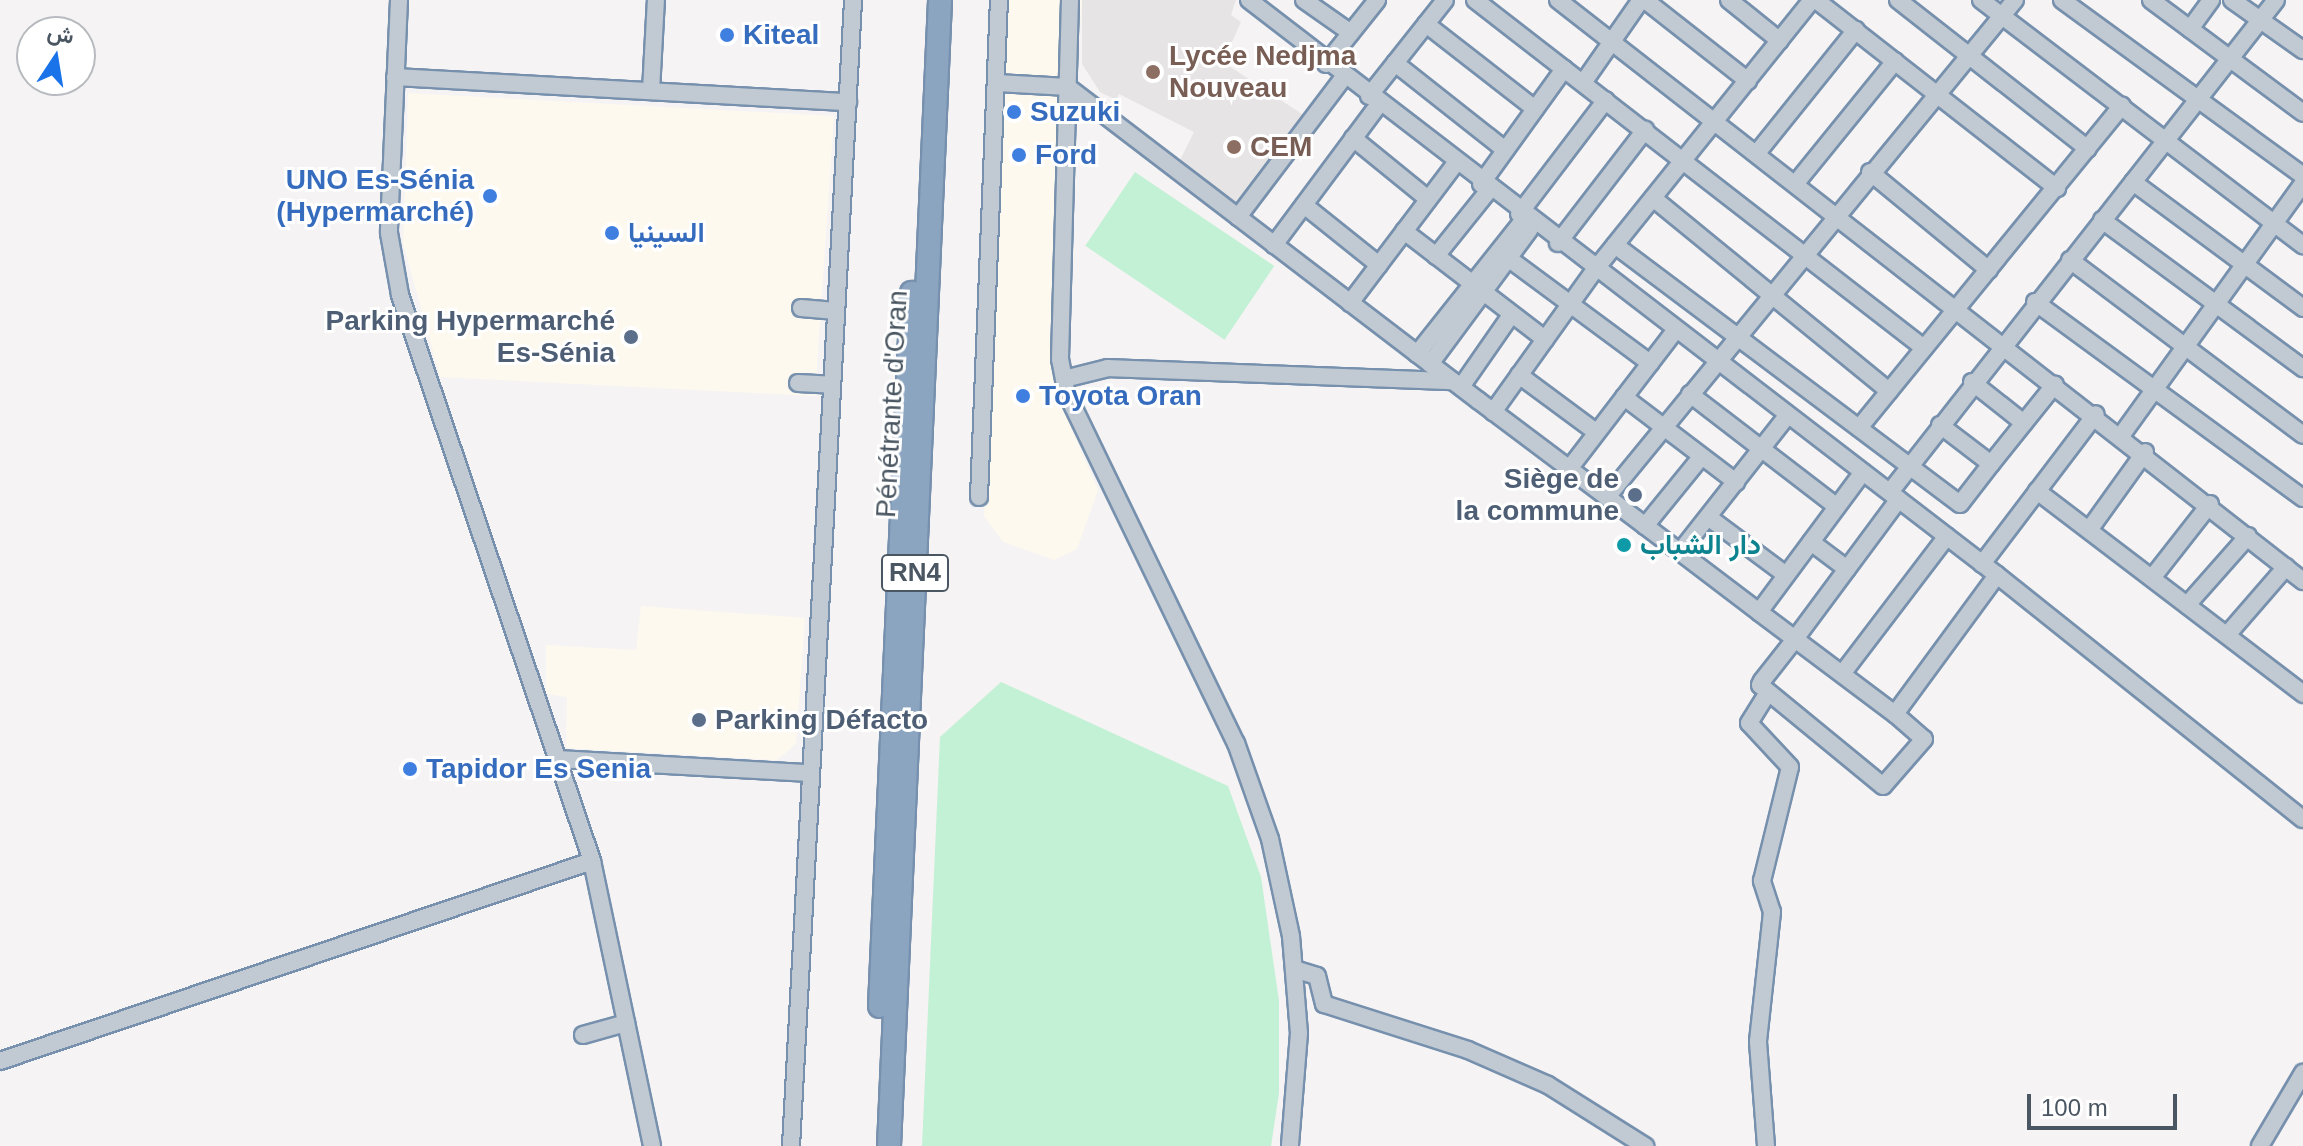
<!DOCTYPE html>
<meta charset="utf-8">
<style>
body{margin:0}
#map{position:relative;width:2303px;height:1146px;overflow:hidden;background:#f5f3f3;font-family:Arial,Vazirmatn,sans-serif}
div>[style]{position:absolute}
.commercial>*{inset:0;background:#fdf9ef}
.education>*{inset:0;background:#e6e4e5}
.green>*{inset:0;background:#c3f1d5;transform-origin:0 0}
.roads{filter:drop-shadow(2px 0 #7690ad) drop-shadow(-2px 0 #7690ad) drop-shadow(0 2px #7690ad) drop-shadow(0 -2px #7690ad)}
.minor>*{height:16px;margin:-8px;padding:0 8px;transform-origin:8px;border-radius:8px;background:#c1cad2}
.highway>*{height:22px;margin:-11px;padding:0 11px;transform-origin:11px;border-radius:11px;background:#8ba5c1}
.dots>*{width:22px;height:22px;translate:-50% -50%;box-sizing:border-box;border:4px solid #fff;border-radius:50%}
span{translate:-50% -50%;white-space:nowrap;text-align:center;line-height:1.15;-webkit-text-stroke:6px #fff;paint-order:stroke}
.shield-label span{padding:2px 6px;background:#fff;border:2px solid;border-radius:6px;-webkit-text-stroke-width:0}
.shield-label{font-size:26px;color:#4a5661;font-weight:700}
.shop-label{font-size:28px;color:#366cbe;font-weight:700}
.left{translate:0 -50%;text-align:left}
.right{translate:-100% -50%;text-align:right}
.education-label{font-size:28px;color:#785e54;font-weight:700}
.service-label{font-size:28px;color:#4e5e75;font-weight:700}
.street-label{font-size:28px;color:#4a5661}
.culture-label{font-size:28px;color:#0d838f;font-weight:700}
.north{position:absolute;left:16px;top:16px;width:80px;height:80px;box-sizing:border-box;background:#fff;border:2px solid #b7bbc0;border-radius:50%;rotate:12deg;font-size:22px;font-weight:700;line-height:32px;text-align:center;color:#4a5661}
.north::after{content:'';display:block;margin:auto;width:28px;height:36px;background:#1a73e8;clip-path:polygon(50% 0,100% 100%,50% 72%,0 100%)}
.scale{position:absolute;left:2027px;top:1094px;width:150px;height:36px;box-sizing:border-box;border:4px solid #4a5661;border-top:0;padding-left:10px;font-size:24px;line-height:28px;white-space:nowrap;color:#4a5661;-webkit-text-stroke:6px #fff;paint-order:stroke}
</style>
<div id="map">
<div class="commercial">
<div style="clip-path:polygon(998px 0,1082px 0,1056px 366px,1060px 402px,1098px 490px,1077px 549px,1054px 560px,1003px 542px,984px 516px)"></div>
<div style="clip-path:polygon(408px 93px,834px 116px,815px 396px,440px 377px,403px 243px)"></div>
<div style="clip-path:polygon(641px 606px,805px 618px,796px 744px,777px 760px,566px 748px,567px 697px,546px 694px,546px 645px,636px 650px)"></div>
</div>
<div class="education">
<div style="clip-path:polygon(1082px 0,1236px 0,1231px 15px,1241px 22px,1223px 62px,1305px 116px,1237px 207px,1179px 162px,1194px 132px,1119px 94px,1116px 100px,1100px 92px,1082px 64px)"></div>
</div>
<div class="green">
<div style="left:1135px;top:172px;width:168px;height:89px;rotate:34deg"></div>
<div style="clip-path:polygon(1001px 682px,1228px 786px,1261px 877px,1279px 1001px,1279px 1093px,1271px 1146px,922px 1146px,940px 737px)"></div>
</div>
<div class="roads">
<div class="minor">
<div style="left:399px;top:0;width:233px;rotate:92.5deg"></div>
<div style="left:389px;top:233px;width:63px;rotate:79.9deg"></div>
<div style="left:400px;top:295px;width:598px;rotate:71.26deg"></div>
<div style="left:592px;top:861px;width:291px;rotate:78.1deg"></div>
<div style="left:1070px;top:0;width:359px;rotate:91.6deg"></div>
<div style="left:1060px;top:359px;width:36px;rotate:79deg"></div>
<div style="left:1067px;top:394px;width:388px;rotate:64.2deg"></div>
<div style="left:1236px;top:743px;width:102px;rotate:70.5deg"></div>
<div style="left:1270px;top:839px;width:99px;rotate:77.8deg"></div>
<div style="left:1291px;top:936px;width:97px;rotate:85.3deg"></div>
<div style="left:1299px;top:1033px;width:113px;rotate:94.6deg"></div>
<div style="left:1249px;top:0;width:943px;rotate:37.55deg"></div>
<div style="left:1304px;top:0;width:57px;rotate:35.1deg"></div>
<div style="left:1475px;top:0;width:568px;rotate:37.78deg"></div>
<div style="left:1558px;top:0;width:945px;rotate:37.95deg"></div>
<div style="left:1645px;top:0;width:131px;rotate:38.2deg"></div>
<div style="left:1729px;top:0;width:65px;rotate:38.8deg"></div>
<div style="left:1816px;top:0;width:306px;rotate:38deg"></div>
<div style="left:1898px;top:0;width:241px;rotate:38.1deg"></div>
<div style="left:1981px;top:0;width:405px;rotate:37.3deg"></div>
<div style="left:2062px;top:0;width:298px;rotate:36.1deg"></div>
<div style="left:2151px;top:0;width:189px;rotate:36.6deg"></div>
<div style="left:2232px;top:0;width:87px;rotate:35.2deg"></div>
<div style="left:1426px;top:24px;width:138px;rotate:37.9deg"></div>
<div style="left:2190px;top:29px;width:36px;rotate:-54deg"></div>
<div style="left:1395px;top:63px;width:140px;rotate:38.3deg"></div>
<div style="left:1326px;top:64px;width:82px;rotate:-51.4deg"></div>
<div style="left:395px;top:77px;width:454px;rotate:3.2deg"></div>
<div style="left:997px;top:83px;width:71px;rotate:3.2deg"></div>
<div style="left:1068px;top:87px;width:517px;rotate:37.38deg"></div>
<div style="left:1479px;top:401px;width:160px;rotate:36.9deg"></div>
<div style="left:1607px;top:497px;width:91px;rotate:37deg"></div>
<div style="left:1680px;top:552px;width:99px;rotate:37.2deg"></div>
<div style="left:1759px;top:612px;width:170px;rotate:36.9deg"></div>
<div style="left:1895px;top:714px;width:38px;rotate:41deg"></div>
<div style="left:1924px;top:739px;width:62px;rotate:131.1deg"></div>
<div style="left:1883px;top:786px;width:159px;rotate:-140.6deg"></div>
<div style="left:1760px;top:685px;width:4px;rotate:-63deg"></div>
<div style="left:1762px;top:681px;width:53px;rotate:-51.8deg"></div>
<div style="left:1795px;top:639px;width:174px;rotate:-53.4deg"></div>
<div style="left:1583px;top:83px;width:101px;rotate:-55.1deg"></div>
<div style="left:651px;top:91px;width:91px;rotate:-86.9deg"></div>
<div style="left:1369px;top:96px;width:122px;rotate:-51.6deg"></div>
<div style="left:1353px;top:138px;width:97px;rotate:39.1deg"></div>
<div style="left:1757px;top:153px;width:158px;rotate:-51.2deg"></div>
<div style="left:1870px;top:172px;width:154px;rotate:39.5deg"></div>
<div style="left:2133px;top:182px;width:212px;rotate:36.5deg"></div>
<div style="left:1796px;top:183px;width:157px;rotate:-50.9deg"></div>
<div style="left:1481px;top:184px;width:142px;rotate:-54.2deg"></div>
<div style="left:1653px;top:198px;width:305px;rotate:39.3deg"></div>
<div style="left:1304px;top:205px;width:96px;rotate:38.7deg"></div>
<div style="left:1519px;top:214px;width:143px;rotate:-52.7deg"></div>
<div style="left:1238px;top:217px;width:176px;rotate:-52.9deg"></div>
<div style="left:2102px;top:220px;width:250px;rotate:36.4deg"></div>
<div style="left:1404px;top:231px;width:178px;rotate:37.5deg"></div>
<div style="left:1558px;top:243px;width:143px;rotate:-52.4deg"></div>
<div style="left:1274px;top:245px;width:176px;rotate:-53.3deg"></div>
<div style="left:1615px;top:245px;width:431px;rotate:36.9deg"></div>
<div style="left:1960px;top:504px;width:51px;rotate:-52.2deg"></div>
<div style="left:1436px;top:256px;width:85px;rotate:-51.2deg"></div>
<div style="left:1508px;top:258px;width:177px;rotate:36.5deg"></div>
<div style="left:2070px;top:260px;width:291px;rotate:36.9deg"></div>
<div style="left:2035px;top:302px;width:332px;rotate:36.2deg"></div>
<div style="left:1350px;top:303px;width:174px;rotate:-52.9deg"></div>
<div style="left:801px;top:308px;width:35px;rotate:5deg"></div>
<div style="left:1417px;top:354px;width:174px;rotate:-51.5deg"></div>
<div style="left:1430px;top:364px;width:167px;rotate:-53.5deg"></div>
<div style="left:1519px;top:375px;width:96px;rotate:36.5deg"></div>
<div style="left:1064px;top:379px;width:45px;rotate:-14deg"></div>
<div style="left:1108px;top:368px;width:344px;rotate:2.2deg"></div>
<div style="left:1972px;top:382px;width:66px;rotate:38.3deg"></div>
<div style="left:798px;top:383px;width:34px;rotate:3deg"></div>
<div style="left:1461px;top:387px;width:88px;rotate:-55.2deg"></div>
<div style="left:1690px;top:394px;width:185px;rotate:37.5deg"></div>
<div style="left:1624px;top:397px;width:141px;rotate:37.2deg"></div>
<div style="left:1493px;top:412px;width:173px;rotate:-54.4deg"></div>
<div style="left:1594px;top:271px;width:348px;rotate:-51.2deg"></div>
<div style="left:1940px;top:425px;width:64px;rotate:37.4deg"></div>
<div style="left:1991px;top:464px;width:102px;rotate:-51.3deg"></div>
<div style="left:1859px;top:428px;width:416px;rotate:-50.8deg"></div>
<div style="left:2123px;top:433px;width:308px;rotate:-54.2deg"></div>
<div style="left:1569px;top:469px;width:174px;rotate:-52.5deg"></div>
<div style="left:2037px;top:491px;width:335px;rotate:37.3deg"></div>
<div style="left:1890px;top:492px;width:625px;rotate:-51.88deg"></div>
<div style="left:979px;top:497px;width:497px;rotate:-87.7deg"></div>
<div style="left:1607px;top:497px;width:643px;rotate:-50.62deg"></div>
<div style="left:1708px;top:517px;width:97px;rotate:36.6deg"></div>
<div style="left:1645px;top:526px;width:89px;rotate:-50.9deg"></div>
<div style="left:2089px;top:530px;width:96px;rotate:-54.3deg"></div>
<div style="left:1811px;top:542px;width:45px;rotate:36.9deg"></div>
<div style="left:1680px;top:552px;width:174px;rotate:-51.8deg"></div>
<div style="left:1982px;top:564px;width:188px;rotate:-52.8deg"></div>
<div style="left:2152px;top:578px;width:94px;rotate:-51.9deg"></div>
<div style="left:2187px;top:605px;width:92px;rotate:-48.5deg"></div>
<div style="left:1759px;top:612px;width:174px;rotate:-53.4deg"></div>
<div style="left:2227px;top:635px;width:90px;rotate:-49.1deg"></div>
<div style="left:1842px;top:674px;width:173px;rotate:-52.7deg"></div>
<div style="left:1895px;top:714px;width:172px;rotate:-53.7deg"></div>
<div style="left:1997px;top:575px;width:391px;rotate:38.6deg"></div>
<div style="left:557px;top:759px;width:254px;rotate:3.2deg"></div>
<div style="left:1294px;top:969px;width:24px;rotate:17deg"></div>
<div style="left:1317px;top:976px;width:29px;rotate:76deg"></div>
<div style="left:1324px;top:1004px;width:151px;rotate:17.7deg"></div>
<div style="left:1468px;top:1050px;width:87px;rotate:23.6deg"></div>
<div style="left:1548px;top:1085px;width:115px;rotate:32.2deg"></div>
<div style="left:583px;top:1035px;width:45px;rotate:-15.6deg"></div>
<div style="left:0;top:1061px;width:625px;rotate:-18.67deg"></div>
<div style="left:791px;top:1146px;width:1148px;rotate:-86.9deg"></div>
<div style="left:1766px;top:1146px;width:105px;rotate:-94.4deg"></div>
<div style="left:1758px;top:1041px;width:130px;rotate:-83.8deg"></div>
<div style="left:1772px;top:912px;width:33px;rotate:-108deg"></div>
<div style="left:1762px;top:881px;width:117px;rotate:-76.2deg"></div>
<div style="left:1790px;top:767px;width:60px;rotate:-133deg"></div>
<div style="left:1749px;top:723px;width:32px;rotate:-58deg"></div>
<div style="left:2260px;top:1146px;width:85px;rotate:-59.5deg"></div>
</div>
<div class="highway">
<div style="left:880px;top:1006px;width:714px;rotate:-87.43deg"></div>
<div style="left:889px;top:1146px;width:1147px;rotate:-87.45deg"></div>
</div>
</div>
<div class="dots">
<div style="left:727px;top:35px;background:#3f7fe0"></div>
<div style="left:1153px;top:72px;background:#8d6e63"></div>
<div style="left:1014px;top:112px;background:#3f7fe0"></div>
<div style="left:1234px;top:147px;background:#8d6e63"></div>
<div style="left:1019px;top:155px;background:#3f7fe0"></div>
<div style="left:490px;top:196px;background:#3f7fe0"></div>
<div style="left:612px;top:233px;background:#3f7fe0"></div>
<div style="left:631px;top:337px;background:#5c6f8a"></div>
<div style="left:1023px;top:396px;background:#3f7fe0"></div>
<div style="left:1635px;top:495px;background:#5c6f8a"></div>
<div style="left:1624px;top:545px;background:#0f9aa8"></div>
<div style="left:699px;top:720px;background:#5c6f8a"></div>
<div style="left:410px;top:769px;background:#3f7fe0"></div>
</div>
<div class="shield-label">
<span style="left:915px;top:573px">RN4</span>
</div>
<div class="shop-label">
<span class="left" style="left:743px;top:35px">Kiteal</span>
<span class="left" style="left:1030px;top:112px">Suzuki</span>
<span class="left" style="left:1035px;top:155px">Ford</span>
<span class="right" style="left:474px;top:196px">UNO Es-Sénia<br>(Hypermarché)</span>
<span class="left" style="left:628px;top:233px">السينيا</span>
<span class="left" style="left:1039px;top:396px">Toyota Oran</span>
<span class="left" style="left:426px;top:769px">Tapidor Es Senia</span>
</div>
<div class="education-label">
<span class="left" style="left:1169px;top:72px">Lycée Nedjma<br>Nouveau</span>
<span class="left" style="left:1250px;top:147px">CEM</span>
</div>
<div class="service-label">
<span class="right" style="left:615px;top:337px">Parking Hypermarché<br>Es-Sénia</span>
<span class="right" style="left:1619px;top:495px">Siège de<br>la commune</span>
<span class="left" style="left:715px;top:720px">Parking Défacto</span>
</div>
<div class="street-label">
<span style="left:892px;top:404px;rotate:-87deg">Pénétrante d'Oran</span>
</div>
<div class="culture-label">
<span class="left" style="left:1640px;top:545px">دار الشباب</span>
</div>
<div class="north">ش</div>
<div class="scale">100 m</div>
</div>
